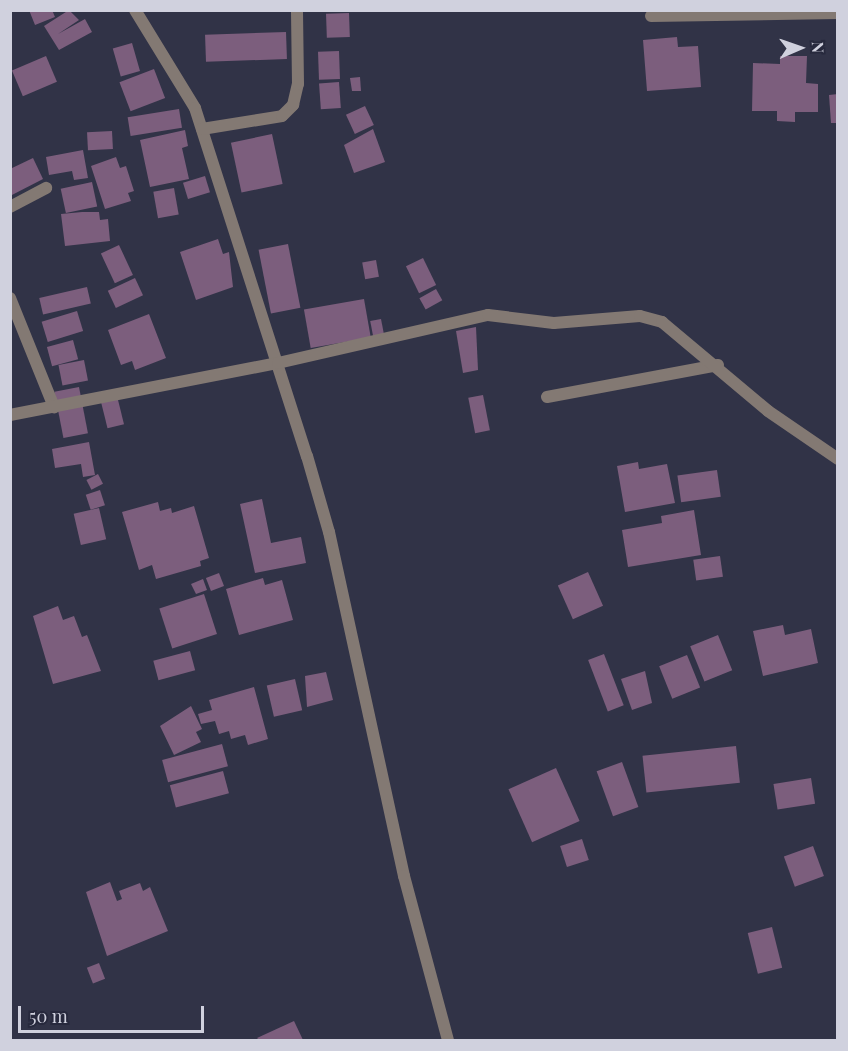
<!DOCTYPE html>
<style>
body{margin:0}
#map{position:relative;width:848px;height:1051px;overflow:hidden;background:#313347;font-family:"Playfair Display",serif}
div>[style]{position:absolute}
.building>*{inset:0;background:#7c5e7d;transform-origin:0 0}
.minor>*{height:12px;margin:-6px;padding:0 6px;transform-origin:6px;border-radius:6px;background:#837973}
span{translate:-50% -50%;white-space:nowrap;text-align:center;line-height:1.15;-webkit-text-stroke:4.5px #27293d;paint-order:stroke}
.frame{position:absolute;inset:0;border:12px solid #d0d1de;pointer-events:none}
.north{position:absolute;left:770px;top:18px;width:60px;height:60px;-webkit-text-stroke:4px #27293d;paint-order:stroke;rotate:88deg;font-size:16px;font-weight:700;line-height:24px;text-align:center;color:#d0d1de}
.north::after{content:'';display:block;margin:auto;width:21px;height:27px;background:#d0d1de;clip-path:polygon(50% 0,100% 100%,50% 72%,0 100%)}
.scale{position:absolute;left:18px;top:1006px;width:186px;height:27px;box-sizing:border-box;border:3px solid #d0d1de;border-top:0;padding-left:8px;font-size:18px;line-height:21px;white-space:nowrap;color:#d0d1de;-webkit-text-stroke:4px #27293d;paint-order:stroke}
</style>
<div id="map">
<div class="building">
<div style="clip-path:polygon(29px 10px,52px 10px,55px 17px,35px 25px)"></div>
<div style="clip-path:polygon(69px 10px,79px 20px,58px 34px,85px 19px,92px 32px,59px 50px,44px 26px)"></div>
<div style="left:349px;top:13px;width:24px;height:23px;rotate:88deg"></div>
<div style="left:286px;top:32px;width:27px;height:81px;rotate:88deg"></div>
<div style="clip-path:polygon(677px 37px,678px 47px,698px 46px,701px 87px,647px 91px,643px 40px)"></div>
<div style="left:132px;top:43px;width:29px;height:20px;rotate:74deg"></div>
<div style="left:339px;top:51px;width:28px;height:21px;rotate:88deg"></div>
<div style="left:46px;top:56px;width:28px;height:37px;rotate:67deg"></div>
<div style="clip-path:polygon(780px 56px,807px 56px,806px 83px,818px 84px,818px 112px,795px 112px,795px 122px,777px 121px,777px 111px,752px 111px,753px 63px,780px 64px)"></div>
<div style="left:154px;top:69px;width:31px;height:37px;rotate:69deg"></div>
<div style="clip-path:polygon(360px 77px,361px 91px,352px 91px,350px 78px)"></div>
<div style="left:339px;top:82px;width:26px;height:20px;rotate:86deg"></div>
<div style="clip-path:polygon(838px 94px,838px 123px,831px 123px,829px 95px)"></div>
<div style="left:365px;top:106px;width:21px;height:21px;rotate:65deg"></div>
<div style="left:179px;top:109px;width:19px;height:52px;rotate:81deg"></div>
<div style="clip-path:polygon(373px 129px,385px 162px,354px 173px,344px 145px)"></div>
<div style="clip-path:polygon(185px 130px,188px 146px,182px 148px,189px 179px,150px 187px,140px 140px)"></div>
<div style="left:112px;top:131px;width:18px;height:25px;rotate:87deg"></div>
<div style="left:272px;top:134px;width:51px;height:42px;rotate:78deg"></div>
<div style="clip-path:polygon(83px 150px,88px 178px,74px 180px,72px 171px,49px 175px,46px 157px)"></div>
<div style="clip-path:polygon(116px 157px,120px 168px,126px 166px,134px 191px,128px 193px,131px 201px,105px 209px,91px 166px)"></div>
<div style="clip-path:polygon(33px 158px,43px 179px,10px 196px,10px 169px)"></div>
<div style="left:205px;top:176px;width:17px;height:23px;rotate:73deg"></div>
<div style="left:92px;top:182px;width:25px;height:32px;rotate:78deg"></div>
<div style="left:174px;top:188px;width:27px;height:21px;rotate:80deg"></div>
<div style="clip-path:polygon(82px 212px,99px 212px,100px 220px,108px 219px,110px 241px,65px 246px,61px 214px)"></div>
<div style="clip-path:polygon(218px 239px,223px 254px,229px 252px,233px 287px,196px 300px,180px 252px)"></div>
<div style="left:288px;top:244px;width:65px;height:30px;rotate:79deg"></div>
<div style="left:119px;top:245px;width:33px;height:20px;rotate:65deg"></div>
<div style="left:423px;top:258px;width:30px;height:19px;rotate:64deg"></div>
<div style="left:376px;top:260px;width:17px;height:14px;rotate:80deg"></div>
<div style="left:135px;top:278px;width:19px;height:30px;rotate:65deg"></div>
<div style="left:87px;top:287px;width:17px;height:49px;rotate:77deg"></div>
<div style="left:436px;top:289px;width:13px;height:19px;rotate:61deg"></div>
<div style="left:364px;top:299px;width:39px;height:61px;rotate:80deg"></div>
<div style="left:77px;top:311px;width:21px;height:37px;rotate:73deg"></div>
<div style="clip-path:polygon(149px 314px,166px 358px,135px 370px,132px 361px,121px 365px,108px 330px)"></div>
<div style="left:381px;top:319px;width:16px;height:11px;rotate:79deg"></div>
<div style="clip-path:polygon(476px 327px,478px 370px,463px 373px,456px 331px)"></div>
<div style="left:73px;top:340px;width:20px;height:27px;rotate:75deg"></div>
<div style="left:84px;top:360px;width:21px;height:26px;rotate:79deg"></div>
<div style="left:79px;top:387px;width:47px;height:25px;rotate:79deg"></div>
<div style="left:483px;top:395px;width:36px;height:15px;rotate:79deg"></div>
<div style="left:117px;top:396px;width:29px;height:17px;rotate:76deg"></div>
<div style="clip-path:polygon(89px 442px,95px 475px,83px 477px,81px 464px,55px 468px,52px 449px)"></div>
<div style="clip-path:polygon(638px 462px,639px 469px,667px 464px,675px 503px,625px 512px,617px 466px)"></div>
<div style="left:717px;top:470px;width:27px;height:40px;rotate:82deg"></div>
<div style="left:98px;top:474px;width:11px;height:13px;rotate:63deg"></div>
<div style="left:100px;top:490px;width:16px;height:15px;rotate:72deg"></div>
<div style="clip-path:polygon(262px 499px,271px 543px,301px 537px,306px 563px,255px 573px,240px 504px)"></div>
<div style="clip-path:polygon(158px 502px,160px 511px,171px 508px,172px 513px,194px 506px,209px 558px,200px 561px,201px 566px,156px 579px,152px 565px,139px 570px,122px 512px)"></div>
<div style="left:99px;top:508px;width:32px;height:26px;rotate:77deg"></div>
<div style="clip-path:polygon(694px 510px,701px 555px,628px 567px,622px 530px,662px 523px,661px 516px)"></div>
<div style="left:720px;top:556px;width:21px;height:27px;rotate:82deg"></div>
<div style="left:588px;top:572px;width:37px;height:33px;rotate:66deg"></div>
<div style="left:219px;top:573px;width:14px;height:14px;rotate:69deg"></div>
<div style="clip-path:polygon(263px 578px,265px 585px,282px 580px,293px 620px,239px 635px,226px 589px)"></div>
<div style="clip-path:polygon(203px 579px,207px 590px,196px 594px,191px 584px)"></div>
<div style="left:204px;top:594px;width:42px;height:47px;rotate:72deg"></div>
<div style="clip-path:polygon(58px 606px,63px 620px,74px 616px,82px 637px,87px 635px,101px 671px,53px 684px,33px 616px)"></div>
<div style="clip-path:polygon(783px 625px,785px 635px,811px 629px,818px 663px,763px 676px,753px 631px)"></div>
<div style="left:718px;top:635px;width:38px;height:30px;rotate:68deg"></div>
<div style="left:190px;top:651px;width:20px;height:38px;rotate:75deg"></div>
<div style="left:604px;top:654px;width:55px;height:17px;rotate:69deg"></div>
<div style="left:687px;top:655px;width:35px;height:30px;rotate:68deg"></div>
<div style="clip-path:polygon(645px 671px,652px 703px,632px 710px,621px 679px)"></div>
<div style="clip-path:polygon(326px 672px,333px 700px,307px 707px,305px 676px)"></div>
<div style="left:295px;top:679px;width:32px;height:29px;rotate:77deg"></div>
<div style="clip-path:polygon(254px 687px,268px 739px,248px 745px,245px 735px,231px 739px,229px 731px,219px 734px,215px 721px,201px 724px,198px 714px,212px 710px,209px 700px)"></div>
<div style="clip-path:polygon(191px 706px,202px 729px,196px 732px,201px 742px,174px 755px,160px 726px)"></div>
<div style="left:222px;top:744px;width:23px;height:62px;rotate:75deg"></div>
<div style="left:736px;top:746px;width:37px;height:94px;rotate:84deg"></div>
<div style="left:622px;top:762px;width:48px;height:27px;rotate:70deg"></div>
<div style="left:556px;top:768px;width:58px;height:52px;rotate:66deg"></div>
<div style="left:223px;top:771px;width:23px;height:55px;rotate:75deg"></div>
<div style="left:811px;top:778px;width:26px;height:38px;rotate:81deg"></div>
<div style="left:582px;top:839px;width:22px;height:23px;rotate:72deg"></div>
<div style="left:813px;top:846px;width:32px;height:31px;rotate:70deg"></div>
<div style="clip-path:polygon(110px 882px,117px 901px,122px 899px,119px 891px,140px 883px,143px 891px,150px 887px,168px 931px,107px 956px,86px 892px)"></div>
<div style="left:772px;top:927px;width:42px;height:25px;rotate:76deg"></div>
<div style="left:99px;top:963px;width:17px;height:13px;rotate:69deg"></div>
<div style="clip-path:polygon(294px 1021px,303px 1040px,259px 1040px,257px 1038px)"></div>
</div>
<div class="minor">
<div style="left:135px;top:10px;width:115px;rotate:58.5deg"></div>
<div style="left:195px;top:108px;width:366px;rotate:72.2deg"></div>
<div style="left:307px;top:456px;width:79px;rotate:73.9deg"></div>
<div style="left:329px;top:532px;width:352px;rotate:77.7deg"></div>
<div style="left:404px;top:876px;width:170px;rotate:75deg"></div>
<div style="left:651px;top:16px;width:187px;rotate:-0.9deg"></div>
<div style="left:202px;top:129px;width:81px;rotate:-9.2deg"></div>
<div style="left:282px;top:116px;width:16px;rotate:-45deg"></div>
<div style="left:293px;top:105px;width:22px;rotate:-77deg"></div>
<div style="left:298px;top:84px;width:74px;rotate:-90.8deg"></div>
<div style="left:10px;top:207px;width:41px;rotate:-27.8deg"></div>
<div style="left:10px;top:298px;width:118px;rotate:68deg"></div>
<div style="left:547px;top:397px;width:174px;rotate:-10.6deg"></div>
<div style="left:10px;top:415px;width:273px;rotate:-11deg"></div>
<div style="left:278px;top:363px;width:215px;rotate:-12.9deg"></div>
<div style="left:488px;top:315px;width:66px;rotate:6.9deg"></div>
<div style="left:554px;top:323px;width:86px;rotate:-4.7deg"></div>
<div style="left:640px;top:316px;width:23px;rotate:15deg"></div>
<div style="left:662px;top:322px;width:138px;rotate:40deg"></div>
<div style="left:768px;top:411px;width:85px;rotate:34.4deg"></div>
</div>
<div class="frame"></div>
<div class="north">N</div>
<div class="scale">50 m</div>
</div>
